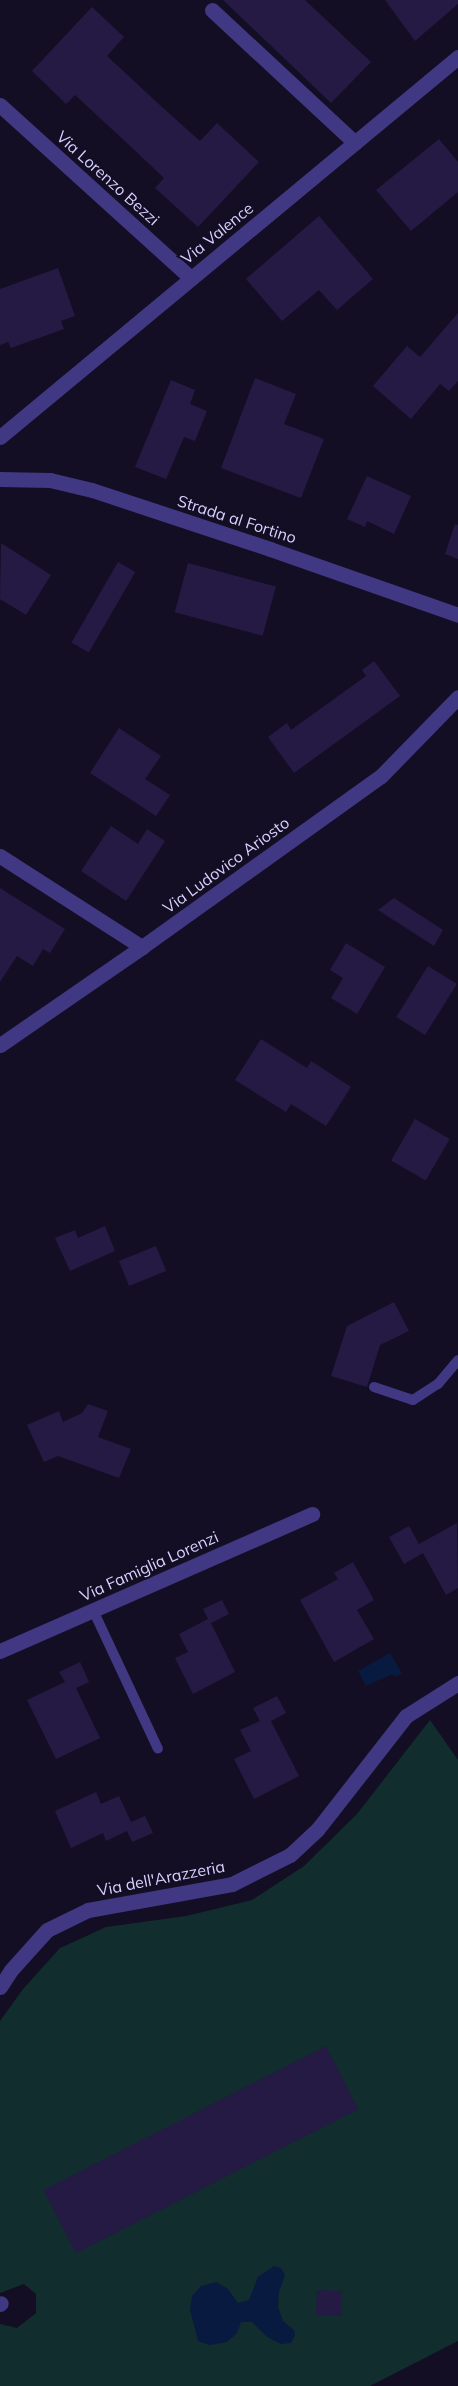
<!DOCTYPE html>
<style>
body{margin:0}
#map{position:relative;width:458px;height:2386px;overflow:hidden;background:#130e23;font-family:Mulish,sans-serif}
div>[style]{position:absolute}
.green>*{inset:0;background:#112d2d}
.water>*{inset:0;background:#091a41}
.building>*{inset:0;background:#251a44;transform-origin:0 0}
.service>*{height:10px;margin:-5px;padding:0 5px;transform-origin:5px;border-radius:5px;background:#403883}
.minor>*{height:15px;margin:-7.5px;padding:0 7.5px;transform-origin:7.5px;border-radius:7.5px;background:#403883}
.tertiary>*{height:15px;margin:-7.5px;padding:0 7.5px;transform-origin:7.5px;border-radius:7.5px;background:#403883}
span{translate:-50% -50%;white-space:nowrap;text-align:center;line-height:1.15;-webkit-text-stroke:4.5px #130e23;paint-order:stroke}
.street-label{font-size:16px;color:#d8d0ff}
</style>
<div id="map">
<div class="green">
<div style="clip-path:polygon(430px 1720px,458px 1760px,458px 2341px,370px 2386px,0 2386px,0 2324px,17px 2328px,36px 2313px,36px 2294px,24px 2284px,0 2293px,0 2021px,23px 1989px,60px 1948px,106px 1927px,186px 1916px,252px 1900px,304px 1866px,357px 1814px)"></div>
</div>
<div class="water">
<div style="clip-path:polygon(390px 1653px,402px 1673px,395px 1677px,392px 1674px,366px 1686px,358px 1671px)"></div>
<div style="clip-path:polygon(274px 2266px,281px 2268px,285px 2275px,279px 2292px,278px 2307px,283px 2321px,294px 2330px,295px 2335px,291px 2343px,281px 2344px,267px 2337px,252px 2322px,241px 2322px,237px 2333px,227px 2342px,210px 2345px,198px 2341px,190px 2310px,192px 2296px,201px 2286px,216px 2282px,228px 2289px,238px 2303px,249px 2300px,258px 2277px)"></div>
</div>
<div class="building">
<div style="clip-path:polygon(223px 0,305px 0,371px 62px,331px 103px)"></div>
<div style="clip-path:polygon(385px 0,458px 0,458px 4px,415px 41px)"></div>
<div style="clip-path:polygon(92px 7px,124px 37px,107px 56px,162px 107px,200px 141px,217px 123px,259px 162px,198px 227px,155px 188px,164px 178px,127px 143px,75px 95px,66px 104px,32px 71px)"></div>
<div style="clip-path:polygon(439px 139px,458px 162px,458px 192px,411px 231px,376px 190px)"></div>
<div style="clip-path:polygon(319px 216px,373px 279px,337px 310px,319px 290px,282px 321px,246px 279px)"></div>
<div style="clip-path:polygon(58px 268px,75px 316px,61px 321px,64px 329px,11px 348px,8px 342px,0 345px,0 289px)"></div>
<div style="clip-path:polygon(458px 313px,458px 381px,449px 391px,440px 384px,411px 419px,373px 386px,407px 346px,420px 357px)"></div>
<div style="clip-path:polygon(255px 378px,296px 394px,284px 424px,324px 439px,301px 498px,221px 468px)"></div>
<div style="clip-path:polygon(171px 380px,195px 390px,190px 404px,207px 411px,195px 441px,184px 437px,166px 479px,135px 467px)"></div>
<div style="clip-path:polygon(367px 476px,411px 496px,394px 534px,367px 521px,365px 527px,347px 519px)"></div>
<div style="clip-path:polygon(455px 524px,458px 525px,458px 559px,445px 554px)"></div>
<div style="clip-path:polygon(1px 543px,51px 575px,26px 615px,0 599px)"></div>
<div style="left:118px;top:562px;width:20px;height:93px;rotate:30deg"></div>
<div style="left:188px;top:563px;width:91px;height:51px;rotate:15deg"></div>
<div style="clip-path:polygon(374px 661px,400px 696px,294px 773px,268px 737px,287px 723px,291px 730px,366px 676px,362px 670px)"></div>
<div style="clip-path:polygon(119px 728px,161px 756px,145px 779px,170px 795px,156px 816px,90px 773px)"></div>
<div style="clip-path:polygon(111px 826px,138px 844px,147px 829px,165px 841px,126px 901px,81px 871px)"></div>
<div style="clip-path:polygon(0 888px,65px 929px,50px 953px,43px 949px,33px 966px,17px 956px,0 982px)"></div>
<div style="clip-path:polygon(394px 898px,443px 930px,434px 946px,378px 910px)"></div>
<div style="clip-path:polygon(346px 943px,385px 967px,357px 1014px,331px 998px,343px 978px,330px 970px)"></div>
<div style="left:428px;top:966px;width:34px;height:60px;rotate:32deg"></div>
<div style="clip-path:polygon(261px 1039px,307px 1068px,311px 1061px,351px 1087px,326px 1126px,291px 1104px,286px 1112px,235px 1080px)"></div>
<div style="left:415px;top:1119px;width:40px;height:48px;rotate:30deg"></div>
<div style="clip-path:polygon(105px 1226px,115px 1251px,70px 1271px,55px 1238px,75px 1230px,78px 1238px)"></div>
<div style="left:156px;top:1246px;width:27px;height:40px;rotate:68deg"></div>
<div style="clip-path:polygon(394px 1302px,409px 1331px,380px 1345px,367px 1387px,331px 1376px,347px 1326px)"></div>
<div style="clip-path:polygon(88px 1404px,108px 1411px,98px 1437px,131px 1449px,119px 1478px,58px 1456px,44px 1462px,27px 1425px,59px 1411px,63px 1422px,82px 1413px)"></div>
<div style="clip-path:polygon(457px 1523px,458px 1588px,446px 1595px,423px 1553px,404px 1564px,389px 1537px,409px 1526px,419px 1544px)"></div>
<div style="clip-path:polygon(353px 1562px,374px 1600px,357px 1610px,374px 1639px,334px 1662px,300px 1600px,338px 1579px,334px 1573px)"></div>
<div style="clip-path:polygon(222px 1600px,229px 1614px,211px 1623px,235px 1672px,193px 1694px,175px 1658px,188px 1652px,179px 1634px,208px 1619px,203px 1609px)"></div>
<div style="clip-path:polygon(80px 1662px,89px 1682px,76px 1688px,100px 1738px,56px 1759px,27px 1700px,65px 1682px,59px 1672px)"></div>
<div style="clip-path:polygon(277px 1696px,286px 1713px,271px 1721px,299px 1776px,254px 1799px,234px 1759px,251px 1751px,240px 1730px,260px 1721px,253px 1708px)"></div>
<div style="clip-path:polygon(96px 1792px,101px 1804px,119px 1796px,131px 1822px,145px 1816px,153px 1833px,132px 1842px,127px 1831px,106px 1841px,103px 1833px,71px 1848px,55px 1811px)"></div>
<div style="left:326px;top:2046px;width:71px;height:317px;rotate:63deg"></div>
<div style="left:317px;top:2290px;width:25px;height:25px;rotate:2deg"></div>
</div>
<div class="service">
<div style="left:374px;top:1387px;width:41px;rotate:18.4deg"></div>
<div style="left:413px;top:1400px;width:30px;rotate:-33deg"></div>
<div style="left:438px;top:1384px;width:31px;rotate:-50deg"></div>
<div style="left:93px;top:1610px;width:153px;rotate:64.9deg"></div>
</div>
<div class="minor">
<div style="left:212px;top:10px;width:195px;rotate:42.9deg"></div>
<div style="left:0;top:105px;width:258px;rotate:42.2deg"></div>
<div style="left:0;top:437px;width:595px;rotate:-39.68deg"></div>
<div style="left:0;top:856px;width:169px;rotate:32.7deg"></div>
<div style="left:0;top:1045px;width:173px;rotate:-34.6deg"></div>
<div style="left:142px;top:947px;width:294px;rotate:-35.6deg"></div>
<div style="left:381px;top:776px;width:110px;rotate:-45.7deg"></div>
<div style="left:0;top:1651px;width:341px;rotate:-23.7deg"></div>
<div style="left:0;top:1987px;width:20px;rotate:-57deg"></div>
<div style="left:11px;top:1970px;width:54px;rotate:-48deg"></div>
<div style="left:47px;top:1930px;width:46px;rotate:-26deg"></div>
<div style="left:88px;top:1910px;width:146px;rotate:-10.2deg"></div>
<div style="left:232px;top:1884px;width:65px;rotate:-26.6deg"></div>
<div style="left:290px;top:1855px;width:37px;rotate:-43deg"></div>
<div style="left:317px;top:1830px;width:145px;rotate:-52deg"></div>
<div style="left:406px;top:1716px;width:62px;rotate:-32.4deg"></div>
<div style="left:0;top:2304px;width:1px;rotate:-45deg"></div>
</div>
<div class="tertiary">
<div style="left:0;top:479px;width:50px;rotate:1.1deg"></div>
<div style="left:50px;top:480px;width:43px;rotate:13.4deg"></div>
<div style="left:92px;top:490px;width:188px;rotate:18.3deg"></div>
<div style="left:270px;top:549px;width:199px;rotate:19.3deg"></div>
</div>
<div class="street-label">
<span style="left:108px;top:178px;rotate:42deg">Via Lorenzo Bezzi</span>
<span style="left:217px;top:233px;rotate:-39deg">Via Valence</span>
<span style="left:237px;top:519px;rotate:18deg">Strada al Fortino</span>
<span style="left:226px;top:865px;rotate:-36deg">Via Ludovico Ariosto</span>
<span style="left:149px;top:1566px;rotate:-24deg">Via Famiglia Lorenzi</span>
<span style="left:161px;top:1878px;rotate:-11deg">Via dell'Arazzeria</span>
</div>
</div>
